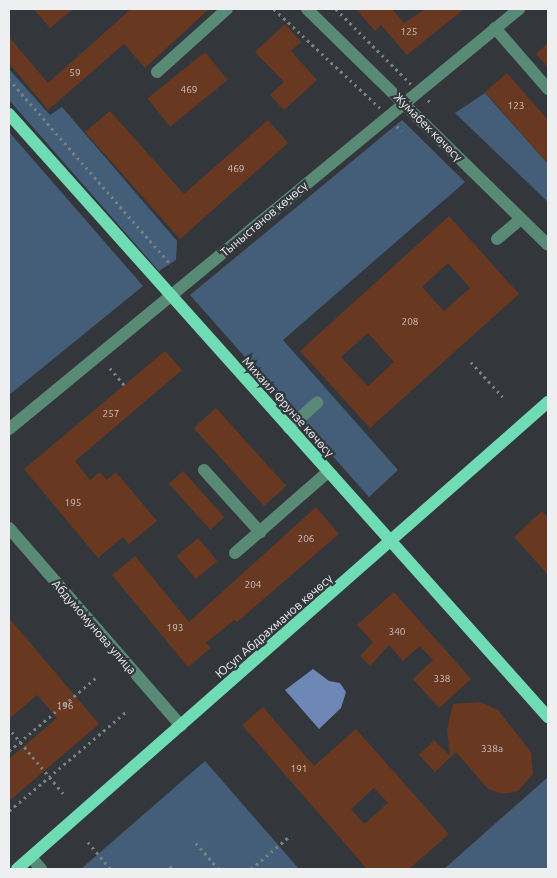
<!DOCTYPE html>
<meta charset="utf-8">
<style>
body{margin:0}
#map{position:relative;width:557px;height:878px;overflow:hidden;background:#33373b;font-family:Ubuntu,sans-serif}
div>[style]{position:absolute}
.green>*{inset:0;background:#445e7a}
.water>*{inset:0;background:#6e88b6}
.building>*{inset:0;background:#683821;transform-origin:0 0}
.path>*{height:2.5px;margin-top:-1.25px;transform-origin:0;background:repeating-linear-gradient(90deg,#7c7f82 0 2.5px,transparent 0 6.5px)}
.minor>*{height:12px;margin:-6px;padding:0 6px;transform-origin:6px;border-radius:6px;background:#598a76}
.major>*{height:12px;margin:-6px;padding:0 6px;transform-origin:6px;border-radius:6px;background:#70dcb5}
span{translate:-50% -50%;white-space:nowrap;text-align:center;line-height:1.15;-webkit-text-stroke:4.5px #33373b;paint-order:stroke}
.number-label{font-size:10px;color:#ccc1bd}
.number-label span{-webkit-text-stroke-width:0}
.street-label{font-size:12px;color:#edeff1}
.frame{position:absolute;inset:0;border:10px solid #edeff1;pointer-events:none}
</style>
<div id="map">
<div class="green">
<div style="clip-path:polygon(9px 69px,50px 115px,62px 107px,177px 241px,176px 260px,159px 271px,9px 100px)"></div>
<div style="clip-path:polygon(485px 93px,548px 164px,548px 202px,455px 113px)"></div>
<div style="clip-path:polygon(402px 120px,465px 182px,283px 340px,398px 470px,369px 497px,190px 295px)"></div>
<div style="clip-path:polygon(9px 132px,143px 286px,9px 395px)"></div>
<div style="clip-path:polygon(205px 761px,299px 869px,81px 869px)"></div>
<div style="clip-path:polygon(548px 777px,548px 869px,444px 869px)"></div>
</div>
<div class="water">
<div style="clip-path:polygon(313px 669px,329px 681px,340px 683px,346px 692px,341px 708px,319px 729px,285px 690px)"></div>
</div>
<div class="building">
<div style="clip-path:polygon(34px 9px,73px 9px,50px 28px)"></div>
<div style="clip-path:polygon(131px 9px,209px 9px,145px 68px,124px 44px,48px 110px,9px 63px,9px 37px,48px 83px)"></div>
<div style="clip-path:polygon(356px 9px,392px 9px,404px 23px,425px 9px,464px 9px,407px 55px,381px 25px,375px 31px)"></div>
<div style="clip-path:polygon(285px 24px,301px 42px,291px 51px,317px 80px,284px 110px,270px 95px,284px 82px,255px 52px)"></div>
<div style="clip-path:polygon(548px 43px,548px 67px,536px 54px)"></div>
<div style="left:205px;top:52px;width:36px;height:74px;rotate:51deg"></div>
<div style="clip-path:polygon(507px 73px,548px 120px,548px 164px,485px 92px)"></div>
<div style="clip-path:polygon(110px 111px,184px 194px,268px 120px,288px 143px,180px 239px,85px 132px)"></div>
<div style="clip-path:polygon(evenodd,449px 216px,519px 294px,370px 428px,300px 351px,449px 216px,448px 263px,470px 288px,444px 311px,422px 287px,448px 263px,449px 216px,368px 333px,394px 362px,368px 386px,341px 357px,368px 333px)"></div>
<div style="clip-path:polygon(165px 351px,182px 370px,75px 461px,90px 480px,100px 472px,107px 480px,116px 472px,157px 521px,129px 544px,123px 537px,98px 558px,24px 469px)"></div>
<div style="left:216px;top:408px;width:105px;height:30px;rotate:48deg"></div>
<div style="left:183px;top:471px;width:62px;height:19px;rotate:48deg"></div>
<div style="clip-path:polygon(316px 507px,339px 534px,237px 622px,234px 620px,206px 643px,211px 648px,188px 667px,112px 575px,135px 556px,189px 622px)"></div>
<div style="clip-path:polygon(542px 511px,548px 518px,548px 575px,514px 537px)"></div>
<div style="left:198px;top:538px;width:30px;height:28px;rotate:50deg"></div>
<div style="clip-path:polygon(394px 592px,471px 679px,439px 708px,413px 679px,433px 660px,420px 646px,403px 661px,389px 645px,370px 666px,360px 656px,373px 642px,357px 625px)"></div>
<div style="clip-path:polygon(9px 618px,99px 724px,9px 801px,9px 759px,57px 718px,37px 695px,9px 719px)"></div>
<div style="clip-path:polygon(480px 702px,498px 710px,531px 752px,533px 774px,518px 791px,503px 794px,488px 789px,456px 752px,435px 772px,419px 755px,434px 740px,450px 756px,447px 730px,453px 704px)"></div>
<div style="clip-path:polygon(evenodd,263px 707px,314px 766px,356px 729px,449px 834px,409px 869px,367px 869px,242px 725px,263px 707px,374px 788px,388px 803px,364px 824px,351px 809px,374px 788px)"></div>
</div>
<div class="path">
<div style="left:274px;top:9px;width:145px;rotate:43deg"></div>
<div style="left:336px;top:9px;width:106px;rotate:45deg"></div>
<div style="left:9px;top:79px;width:247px;rotate:48.9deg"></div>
<div style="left:428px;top:100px;width:6px;rotate:45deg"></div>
<div style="left:397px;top:126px;width:7px;rotate:45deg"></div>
<div style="left:471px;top:362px;width:47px;rotate:47.6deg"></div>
<div style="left:110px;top:368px;width:23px;rotate:50deg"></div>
<div style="left:12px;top:732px;width:80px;rotate:50.1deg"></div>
<div style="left:9px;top:751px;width:116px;rotate:-40.1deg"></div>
<div style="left:9px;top:811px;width:155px;rotate:-40.3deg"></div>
<div style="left:88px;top:842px;width:35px;rotate:50deg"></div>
<div style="left:196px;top:843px;width:35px;rotate:49deg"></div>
<div style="left:170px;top:866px;width:4px;rotate:56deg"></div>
<div style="left:251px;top:869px;width:52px;rotate:-40.4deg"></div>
</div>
<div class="minor">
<div style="left:307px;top:9px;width:337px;rotate:44.4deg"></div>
<div style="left:495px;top:28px;width:81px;rotate:49deg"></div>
<div style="left:157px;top:72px;width:94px;rotate:-42deg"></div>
<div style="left:497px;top:239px;width:31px;rotate:-40deg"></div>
<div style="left:289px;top:428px;width:38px;rotate:-42deg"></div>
<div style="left:9px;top:429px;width:661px;rotate:-39.47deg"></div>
<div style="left:204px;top:470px;width:84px;rotate:47.9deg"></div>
<div style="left:9px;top:528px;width:262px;rotate:49deg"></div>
<div style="left:235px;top:553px;width:123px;rotate:-41.1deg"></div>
<div style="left:31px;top:857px;width:16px;rotate:50deg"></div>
</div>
<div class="major">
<div style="left:9px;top:114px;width:809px;rotate:48.21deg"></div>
<div style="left:17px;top:869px;width:707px;rotate:-41.33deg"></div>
</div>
<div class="number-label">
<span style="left:409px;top:32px">125</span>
<span style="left:75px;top:73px">59</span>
<span style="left:189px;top:90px">469</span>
<span style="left:516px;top:106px">123</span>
<span style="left:236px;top:169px">469</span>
<span style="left:410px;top:322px">208</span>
<span style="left:111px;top:414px">257</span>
<span style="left:73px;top:503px">195</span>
<span style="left:306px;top:539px">206</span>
<span style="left:253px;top:585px">204</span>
<span style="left:175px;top:628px">193</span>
<span style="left:397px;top:632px">340</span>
<span style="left:442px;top:679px">338</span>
<span style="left:65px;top:706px">196</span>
<span style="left:492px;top:749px">338а</span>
<span style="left:299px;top:769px">191</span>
</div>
<div class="street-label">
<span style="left:428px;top:127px;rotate:45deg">Жумабек көчөсү</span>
<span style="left:264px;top:219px;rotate:-40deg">Тыныстанов көчөсү</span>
<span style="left:288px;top:407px;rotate:48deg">Михаил Фрунзе көчөсү</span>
<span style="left:274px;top:626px;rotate:-41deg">Юсуп Абдрахманов көчөсү</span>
<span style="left:94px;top:627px;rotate:49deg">Абдумомунова улица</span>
</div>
<div class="frame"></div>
</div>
